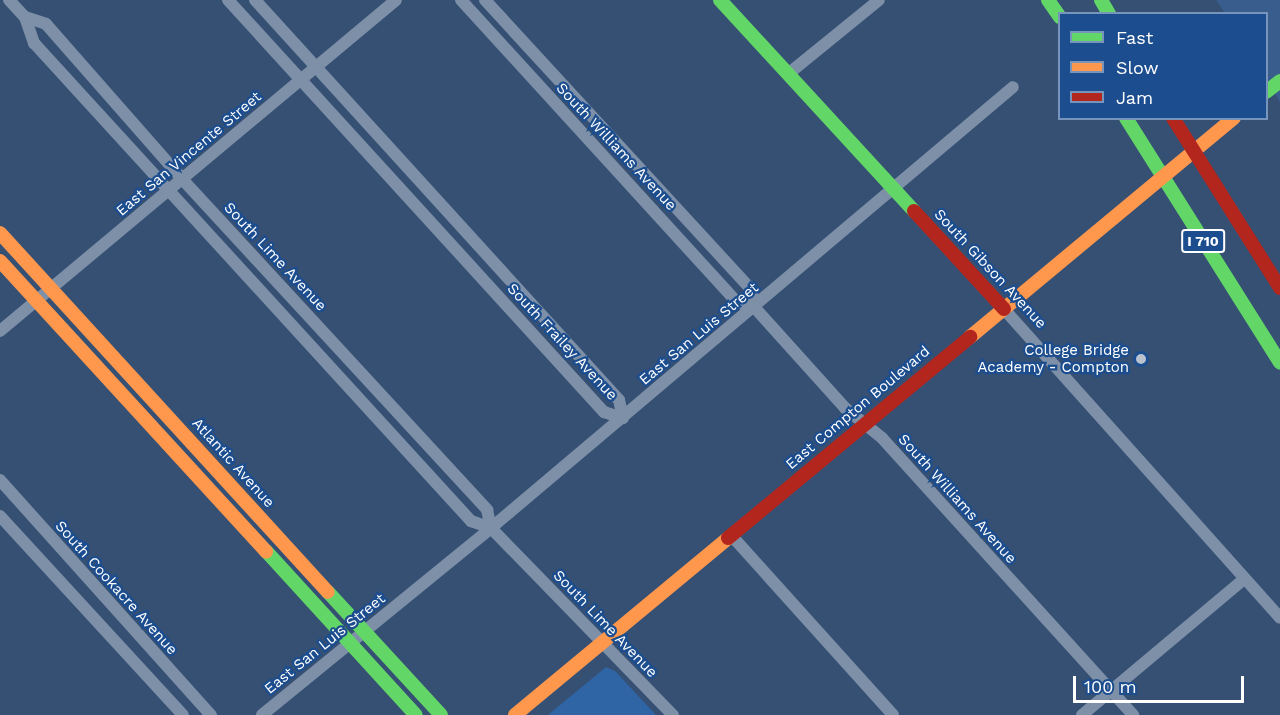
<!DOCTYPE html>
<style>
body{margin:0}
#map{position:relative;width:1280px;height:715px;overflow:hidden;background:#365074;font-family:"Work Sans",sans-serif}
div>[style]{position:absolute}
.green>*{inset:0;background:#2f64a5}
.water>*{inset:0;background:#395d8c}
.street>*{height:12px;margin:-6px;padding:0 6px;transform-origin:6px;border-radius:6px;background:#7d90a8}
.fast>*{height:14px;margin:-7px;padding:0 7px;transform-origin:7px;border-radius:7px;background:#63d668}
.slow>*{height:14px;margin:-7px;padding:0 7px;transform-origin:7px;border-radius:7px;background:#ff974d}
.jam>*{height:14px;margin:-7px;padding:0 7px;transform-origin:7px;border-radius:7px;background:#b3261e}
.dots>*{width:16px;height:16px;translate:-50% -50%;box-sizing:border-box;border:3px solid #1b4d8f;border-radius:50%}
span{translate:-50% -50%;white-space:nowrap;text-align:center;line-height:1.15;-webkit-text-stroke:4.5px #1b4d8f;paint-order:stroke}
.shield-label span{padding:2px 4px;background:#1b4d8f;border:2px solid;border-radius:4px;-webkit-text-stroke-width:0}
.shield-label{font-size:14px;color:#fff;font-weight:700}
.street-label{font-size:15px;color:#fff}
.poi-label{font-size:15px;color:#fff}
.right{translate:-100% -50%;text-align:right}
.legend{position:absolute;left:1058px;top:12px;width:210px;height:108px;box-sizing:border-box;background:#1b4d8f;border:2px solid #7694bc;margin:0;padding:8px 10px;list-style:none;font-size:18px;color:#fff}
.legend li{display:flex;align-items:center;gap:12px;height:30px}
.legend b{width:30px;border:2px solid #7694bc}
.scale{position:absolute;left:1073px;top:676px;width:171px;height:27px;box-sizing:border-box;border:3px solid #fff;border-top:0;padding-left:8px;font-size:18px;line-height:21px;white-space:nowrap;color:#fff;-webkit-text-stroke:4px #1b4d8f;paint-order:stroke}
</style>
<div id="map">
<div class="green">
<div style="clip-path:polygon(606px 667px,615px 671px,656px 715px,548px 715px)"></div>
</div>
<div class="water">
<div style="clip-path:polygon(1216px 0,1280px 0,1280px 102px,1267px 80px,1266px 14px,1225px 13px)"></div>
</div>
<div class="street">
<div style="left:9px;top:0;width:23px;rotate:47deg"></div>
<div style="left:25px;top:17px;width:28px;rotate:71deg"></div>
<div style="left:34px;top:43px;width:648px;rotate:47.57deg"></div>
<div style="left:471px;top:521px;width:21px;rotate:19deg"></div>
<div style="left:491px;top:528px;width:261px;rotate:45.8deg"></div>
<div style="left:228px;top:0;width:558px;rotate:47.62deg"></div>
<div style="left:604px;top:412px;width:20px;rotate:18deg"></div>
<div style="left:255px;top:0;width:541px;rotate:47.7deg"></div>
<div style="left:619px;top:400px;width:18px;rotate:77deg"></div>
<div style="left:461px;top:0;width:409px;rotate:47.6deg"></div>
<div style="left:737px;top:302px;width:19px;rotate:18deg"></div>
<div style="left:755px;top:308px;width:135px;rotate:48deg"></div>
<div style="left:845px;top:408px;width:48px;rotate:39deg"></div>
<div style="left:882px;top:438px;width:374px;rotate:47.8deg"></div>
<div style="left:485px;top:0;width:393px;rotate:47.4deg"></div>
<div style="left:751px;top:289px;width:19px;rotate:78deg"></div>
<div style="left:25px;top:17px;width:22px;rotate:18deg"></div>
<div style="left:46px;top:24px;width:208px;rotate:48.7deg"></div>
<div style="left:183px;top:180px;width:449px;rotate:47.3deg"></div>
<div style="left:487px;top:510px;width:18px;rotate:77deg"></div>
<div style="left:788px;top:74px;width:117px;rotate:-39.1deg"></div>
<div style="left:1004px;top:309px;width:414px;rotate:48.2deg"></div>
<div style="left:0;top:331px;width:516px;rotate:-39.89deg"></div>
<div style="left:0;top:480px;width:316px;rotate:48.1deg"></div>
<div style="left:0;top:516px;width:270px;rotate:47.4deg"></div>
<div style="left:731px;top:535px;width:242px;rotate:48deg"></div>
<div style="left:262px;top:715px;width:296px;rotate:-39.2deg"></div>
<div style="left:491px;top:528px;width:683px;rotate:-40.19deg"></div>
<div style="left:1082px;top:715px;width:212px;rotate:-40deg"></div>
</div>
<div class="fast">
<div style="left:720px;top:0;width:287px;rotate:47.4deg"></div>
<div style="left:1048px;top:0;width:21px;rotate:55deg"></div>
<div style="left:1101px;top:0;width:16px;rotate:60deg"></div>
<div style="left:1266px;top:92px;width:18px;rotate:-38deg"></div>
<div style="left:1126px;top:118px;width:289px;rotate:57.8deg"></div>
<div style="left:266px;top:551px;width:222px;rotate:47.6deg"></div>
<div style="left:328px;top:592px;width:167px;rotate:47.4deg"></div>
</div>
<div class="slow">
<div style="left:0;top:233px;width:486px;rotate:47.6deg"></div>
<div style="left:0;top:261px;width:394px;rotate:47.5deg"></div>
<div style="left:970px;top:337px;width:343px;rotate:-39.7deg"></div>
<div style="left:515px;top:715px;width:277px;rotate:-39.7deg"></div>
</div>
<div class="jam">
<div style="left:1173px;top:118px;width:201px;rotate:57.8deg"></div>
<div style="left:914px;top:211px;width:133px;rotate:47.4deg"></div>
<div style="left:728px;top:538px;width:315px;rotate:-39.7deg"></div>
</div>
<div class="dots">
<div style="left:1141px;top:359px;background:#b9c2ce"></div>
</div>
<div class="shield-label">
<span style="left:1203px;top:241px">I 710</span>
</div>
<div class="street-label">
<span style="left:616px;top:147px;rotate:47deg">South Williams Avenue</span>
<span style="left:189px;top:154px;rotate:-40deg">East San Vincente Street</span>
<span style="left:275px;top:257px;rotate:47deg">South Lime Avenue</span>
<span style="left:990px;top:269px;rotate:47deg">South Gibson Avenue</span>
<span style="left:699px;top:334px;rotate:-40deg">East San Luis Street</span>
<span style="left:562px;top:342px;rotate:47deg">South Frailey Avenue</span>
<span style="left:858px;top:408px;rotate:-40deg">East Compton Boulevard</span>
<span style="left:233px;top:463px;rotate:48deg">Atlantic Avenue</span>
<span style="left:957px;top:499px;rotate:48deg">South Williams Avenue</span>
<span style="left:116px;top:588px;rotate:48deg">South Cookacre Avenue</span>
<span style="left:605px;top:624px;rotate:46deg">South Lime Avenue</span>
<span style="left:325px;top:644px;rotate:-39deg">East San Luis Street</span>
</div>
<div class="poi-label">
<span class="right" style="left:1129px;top:359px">College Bridge<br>Academy - Compton</span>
</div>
<ul class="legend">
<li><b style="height:8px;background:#63d668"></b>Fast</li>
<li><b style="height:8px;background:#ff974d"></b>Slow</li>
<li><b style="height:8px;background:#b3261e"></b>Jam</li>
</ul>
<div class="scale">100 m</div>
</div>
